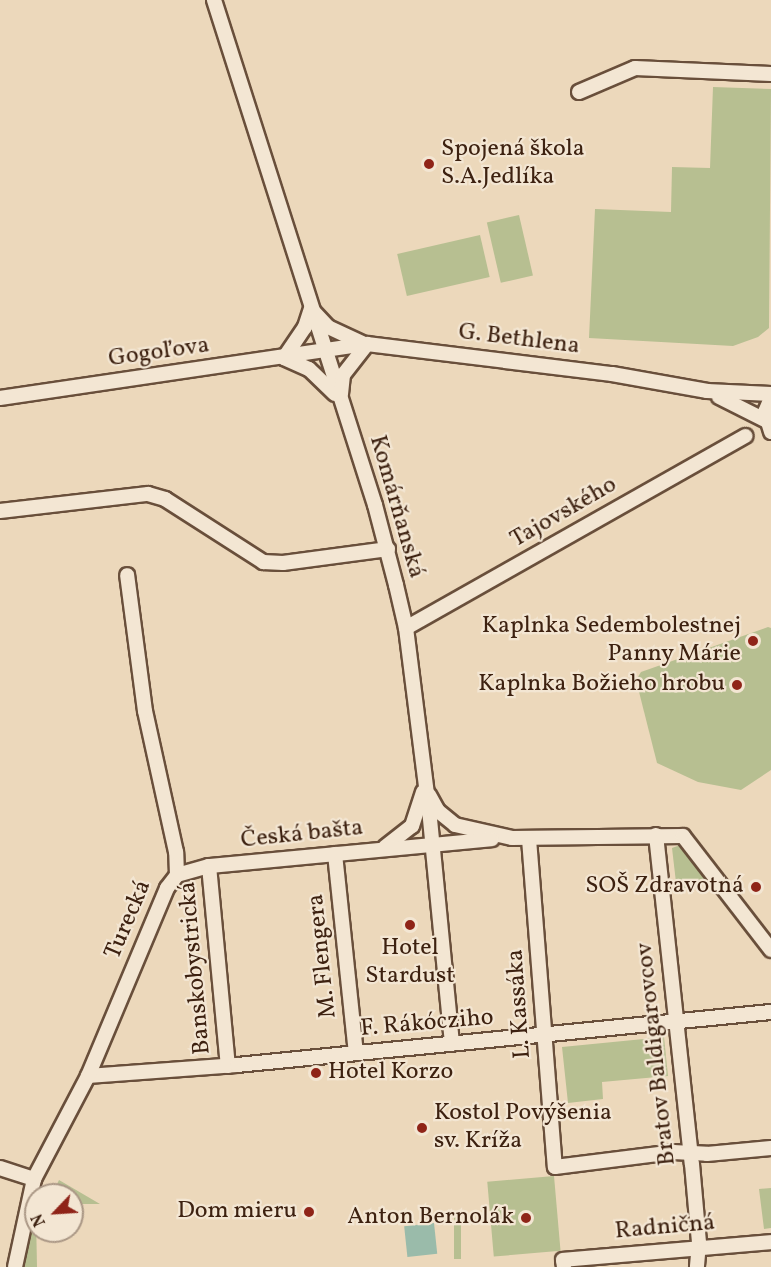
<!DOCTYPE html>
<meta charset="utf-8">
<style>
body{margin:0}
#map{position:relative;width:771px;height:1267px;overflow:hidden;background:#ecd8bb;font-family:Vollkorn,serif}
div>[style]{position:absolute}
.green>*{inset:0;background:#b7bf91;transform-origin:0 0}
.water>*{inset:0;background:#9abbaa;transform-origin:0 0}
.roads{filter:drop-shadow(2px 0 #694f3b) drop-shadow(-2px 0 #694f3b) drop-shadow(0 2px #694f3b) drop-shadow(0 -2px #694f3b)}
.street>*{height:14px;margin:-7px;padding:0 7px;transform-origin:7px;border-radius:7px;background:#f3e6d3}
.dots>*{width:16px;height:16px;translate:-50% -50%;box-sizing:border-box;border:3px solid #f3e6d3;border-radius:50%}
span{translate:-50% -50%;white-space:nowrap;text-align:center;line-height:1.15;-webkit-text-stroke:4.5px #f3e6d3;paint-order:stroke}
.poi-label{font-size:24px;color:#3d2110}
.left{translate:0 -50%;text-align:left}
.right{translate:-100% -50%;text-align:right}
.street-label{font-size:24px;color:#3d2110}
.north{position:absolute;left:24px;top:1183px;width:60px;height:60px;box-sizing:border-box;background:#f3e6d3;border:2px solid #aa9785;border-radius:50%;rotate:245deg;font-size:16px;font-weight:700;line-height:24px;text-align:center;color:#3d2110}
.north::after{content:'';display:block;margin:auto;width:21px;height:27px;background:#8f2418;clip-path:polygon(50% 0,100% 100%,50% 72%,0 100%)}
</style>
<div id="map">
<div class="green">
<div style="clip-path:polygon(713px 87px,771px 89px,769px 328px,758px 337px,733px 346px,589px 338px,595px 209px,671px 212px,672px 167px,710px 168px)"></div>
<div style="left:519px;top:215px;width:62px;height:33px;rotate:77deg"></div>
<div style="left:480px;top:235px;width:43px;height:85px;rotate:77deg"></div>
<div style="clip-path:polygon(768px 627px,771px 628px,771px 770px,741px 790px,698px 782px,657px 763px,636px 680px,641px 672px)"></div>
<div style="clip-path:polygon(683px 844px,709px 881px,677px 891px,672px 848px)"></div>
<div style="clip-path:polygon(664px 1037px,668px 1076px,602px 1082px,603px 1099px,568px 1103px,562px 1047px)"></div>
<div style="left:554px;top:1176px;width:75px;height:67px;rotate:85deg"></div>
<div style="clip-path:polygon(59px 1180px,100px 1204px,72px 1204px,72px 1195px,52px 1195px)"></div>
<div style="clip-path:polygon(771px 1188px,771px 1228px,764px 1229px,759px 1189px)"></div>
<div style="clip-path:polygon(36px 1216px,37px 1267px,22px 1267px,31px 1219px)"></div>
<div style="left:454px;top:1216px;width:7px;height:43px"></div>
</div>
<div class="water">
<div style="left:434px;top:1223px;width:31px;height:30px;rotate:84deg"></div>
</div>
<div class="roads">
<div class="street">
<div style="left:214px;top:0;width:530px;rotate:72.32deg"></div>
<div style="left:375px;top:505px;width:83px;rotate:75.3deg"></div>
<div style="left:396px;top:585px;width:44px;rotate:76.9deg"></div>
<div style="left:406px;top:628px;width:182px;rotate:82.8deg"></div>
<div style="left:429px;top:809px;width:236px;rotate:84.4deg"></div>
<div style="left:579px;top:92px;width:61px;rotate:-23.2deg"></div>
<div style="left:635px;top:68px;width:136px;rotate:2.5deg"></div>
<div style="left:314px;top:312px;width:21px;rotate:47deg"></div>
<div style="left:328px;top:327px;width:38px;rotate:25deg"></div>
<div style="left:284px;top:358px;width:27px;rotate:24deg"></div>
<div style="left:309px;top:369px;width:36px;rotate:44deg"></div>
<div style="left:284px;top:358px;width:37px;rotate:-56deg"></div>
<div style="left:305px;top:327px;width:20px;rotate:-72deg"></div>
<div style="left:341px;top:394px;width:19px;rotate:-84deg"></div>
<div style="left:343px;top:375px;width:39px;rotate:-52deg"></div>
<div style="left:719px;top:397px;width:51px;rotate:26.6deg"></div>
<div style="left:0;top:398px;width:371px;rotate:-8.4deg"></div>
<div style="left:367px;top:344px;width:247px;rotate:7deg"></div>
<div style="left:612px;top:374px;width:97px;rotate:10.1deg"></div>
<div style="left:707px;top:391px;width:64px;rotate:2.7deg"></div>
<div style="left:771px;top:398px;width:15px;rotate:113deg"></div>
<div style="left:765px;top:412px;width:21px;rotate:73deg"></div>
<div style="left:0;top:511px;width:149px;rotate:-6.6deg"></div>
<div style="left:148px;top:494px;width:18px;rotate:16deg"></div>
<div style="left:165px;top:499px;width:117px;rotate:32.7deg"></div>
<div style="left:263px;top:562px;width:20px;rotate:3deg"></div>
<div style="left:283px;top:563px;width:106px;rotate:-7.6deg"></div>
<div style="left:406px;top:628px;width:390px;rotate:-29.5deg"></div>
<div style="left:429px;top:795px;width:18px;rotate:61deg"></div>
<div style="left:438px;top:811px;width:22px;rotate:39deg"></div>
<div style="left:455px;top:825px;width:58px;rotate:12.8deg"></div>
<div style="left:512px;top:838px;width:171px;rotate:-0.7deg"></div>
<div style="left:683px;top:836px;width:144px;rotate:52.3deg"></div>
<div style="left:656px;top:835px;width:331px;rotate:83.8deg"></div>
<div style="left:692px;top:1164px;width:79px;rotate:84.9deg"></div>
<div style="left:699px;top:1243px;width:24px;rotate:95deg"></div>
<div style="left:529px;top:839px;width:329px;rotate:85.5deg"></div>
<div style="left:555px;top:1167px;width:119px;rotate:-7.2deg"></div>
<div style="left:673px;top:1152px;width:34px;rotate:3deg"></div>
<div style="left:707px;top:1154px;width:64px;rotate:-5.4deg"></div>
<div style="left:385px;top:847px;width:34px;rotate:-38deg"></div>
<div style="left:412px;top:826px;width:36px;rotate:-72deg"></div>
<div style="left:335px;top:854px;width:200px;rotate:84deg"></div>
<div style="left:209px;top:866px;width:201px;rotate:84.6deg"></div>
<div style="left:177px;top:875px;width:33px;rotate:-16deg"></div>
<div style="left:209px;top:866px;width:284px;rotate:-5.4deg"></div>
<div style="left:88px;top:1076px;width:149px;rotate:-4.2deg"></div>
<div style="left:237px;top:1065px;width:537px;rotate:-5.67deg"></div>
<div style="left:0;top:1168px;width:36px;rotate:18deg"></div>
<div style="left:15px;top:1267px;width:90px;rotate:-77.8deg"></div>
<div style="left:34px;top:1179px;width:116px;rotate:-62.3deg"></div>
<div style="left:88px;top:1076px;width:204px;rotate:-67.2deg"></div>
<div style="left:167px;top:888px;width:16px;rotate:-52deg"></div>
<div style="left:177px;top:875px;width:23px;rotate:-92deg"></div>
<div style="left:176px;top:852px;width:144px;rotate:-102.4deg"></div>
<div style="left:145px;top:711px;width:137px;rotate:-97.5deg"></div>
<div style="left:564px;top:1267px;width:7px;rotate:-98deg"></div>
<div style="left:563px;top:1260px;width:209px;rotate:-4.9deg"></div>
</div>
</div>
<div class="dots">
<div style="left:429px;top:164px;background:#8f2418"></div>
<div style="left:753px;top:641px;background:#8f2418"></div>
<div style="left:737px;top:685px;background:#8f2418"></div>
<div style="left:756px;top:887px;background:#8f2418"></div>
<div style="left:410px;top:925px;background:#8f2418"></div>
<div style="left:316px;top:1073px;background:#8f2418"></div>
<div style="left:422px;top:1128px;background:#8f2418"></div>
<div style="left:309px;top:1212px;background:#8f2418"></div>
<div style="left:526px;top:1218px;background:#8f2418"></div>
</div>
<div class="poi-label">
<span class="left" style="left:441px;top:164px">Spojená škola<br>S.A.Jedlíka</span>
<span class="right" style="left:741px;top:641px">Kaplnka Sedembolestnej<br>Panny Márie</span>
<span class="right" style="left:725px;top:685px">Kaplnka Božieho hrobu</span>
<span class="right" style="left:744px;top:887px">SOŠ Zdravotná</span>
<span style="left:410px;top:963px">Hotel<br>Stardust</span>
<span class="left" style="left:328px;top:1073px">Hotel Korzo</span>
<span class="left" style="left:434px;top:1128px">Kostol Povýšenia<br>sv. Kríža</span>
<span class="right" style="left:297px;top:1212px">Dom mieru</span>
<span class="right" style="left:514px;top:1218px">Anton Bernolák</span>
</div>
<div class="street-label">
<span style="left:519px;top:340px;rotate:7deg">G. Bethlena</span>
<span style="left:159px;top:353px;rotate:-8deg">Gogoľova</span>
<span style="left:396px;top:507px;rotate:74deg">Komárňanská</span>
<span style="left:564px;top:513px;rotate:-30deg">Tajovského</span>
<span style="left:302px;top:835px;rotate:-6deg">Česká bašta</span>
<span style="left:129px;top:920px;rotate:-67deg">Turecká</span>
<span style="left:323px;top:956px;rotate:-96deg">M. Flengera</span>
<span style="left:196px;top:968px;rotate:-95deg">Banskobystrická</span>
<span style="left:520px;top:1004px;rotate:-94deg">L. Kassáka</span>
<span style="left:427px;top:1024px;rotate:-5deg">F. Rákócziho</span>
<span style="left:657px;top:1054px;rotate:-96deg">Bratov Baldigarovcov</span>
<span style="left:665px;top:1228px;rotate:-5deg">Radničná</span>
</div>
<div class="north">N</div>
</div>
